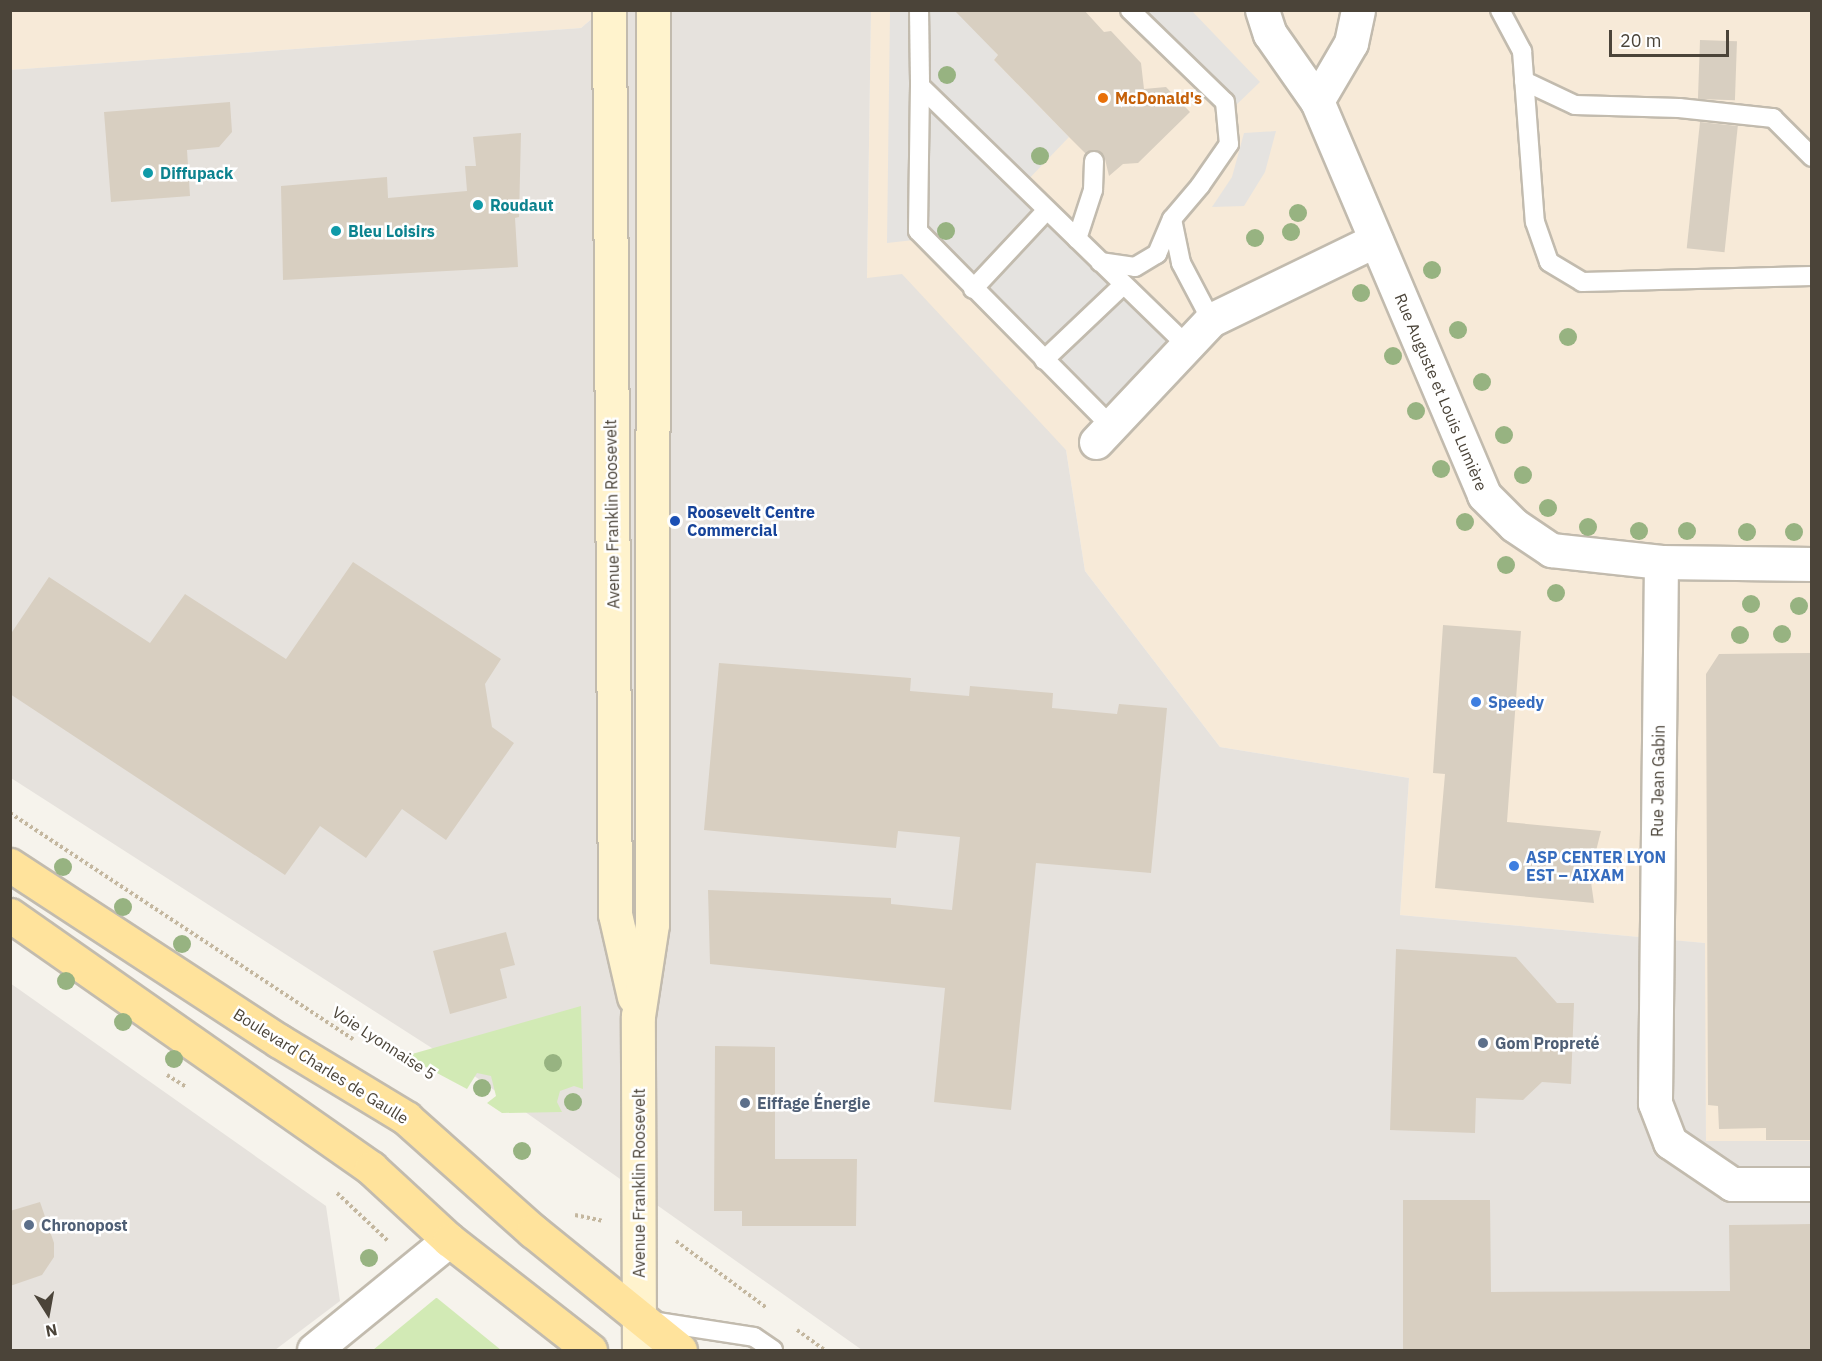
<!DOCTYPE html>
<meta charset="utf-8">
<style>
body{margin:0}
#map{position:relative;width:1822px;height:1361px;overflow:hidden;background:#f6f3ec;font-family:"IBM Plex Sans",sans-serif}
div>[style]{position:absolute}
.commercial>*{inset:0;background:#f7ead8}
.industrial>*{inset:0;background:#e6e2dd}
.green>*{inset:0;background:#d2eab5}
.parking>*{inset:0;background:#e5e3e0}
.building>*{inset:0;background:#d8cfc1;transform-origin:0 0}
.path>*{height:4px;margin-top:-2px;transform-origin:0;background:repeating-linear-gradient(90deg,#c4b79f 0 3px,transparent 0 6px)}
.roads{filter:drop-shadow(2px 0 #c2bbae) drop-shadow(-2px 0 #c2bbae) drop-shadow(0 2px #c2bbae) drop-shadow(0 -2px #c2bbae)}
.lane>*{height:18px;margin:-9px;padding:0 9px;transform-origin:9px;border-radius:9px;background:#fff}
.street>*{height:33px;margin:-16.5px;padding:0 16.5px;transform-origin:16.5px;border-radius:16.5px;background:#fff}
.secondary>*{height:33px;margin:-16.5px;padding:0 16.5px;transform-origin:16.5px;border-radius:16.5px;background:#fff3cd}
.primary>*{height:33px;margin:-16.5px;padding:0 16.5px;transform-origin:16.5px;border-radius:16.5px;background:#ffe39c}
.trees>*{width:18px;height:18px;margin:-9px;border-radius:50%;background:#97b381}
.dots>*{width:16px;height:16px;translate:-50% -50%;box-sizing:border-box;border:3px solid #fff;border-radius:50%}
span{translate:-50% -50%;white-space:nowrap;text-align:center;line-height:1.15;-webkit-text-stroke:5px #fff;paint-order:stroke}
.food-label{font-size:16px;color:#c56008;font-weight:700}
.left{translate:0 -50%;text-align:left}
.culture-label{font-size:16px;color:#0d838f;font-weight:700}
.street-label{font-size:16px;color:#4b4439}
.transit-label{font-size:16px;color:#164399;font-weight:700}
.shop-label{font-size:16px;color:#366cbe;font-weight:700}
.service-label{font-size:16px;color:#4e5e75;font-weight:700}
.frame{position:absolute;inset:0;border:12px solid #4b4439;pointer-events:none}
.north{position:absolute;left:18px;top:1283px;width:60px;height:60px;-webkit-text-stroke:4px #fff;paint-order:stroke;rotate:169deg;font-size:16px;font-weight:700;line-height:24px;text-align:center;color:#4b4439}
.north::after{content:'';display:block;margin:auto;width:21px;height:27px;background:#4b4439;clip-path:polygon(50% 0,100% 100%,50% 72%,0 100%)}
.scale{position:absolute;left:1609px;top:30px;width:120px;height:27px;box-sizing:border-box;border:3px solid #4b4439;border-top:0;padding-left:8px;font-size:18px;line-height:21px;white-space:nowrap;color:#4b4439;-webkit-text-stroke:4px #fff;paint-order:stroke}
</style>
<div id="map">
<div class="commercial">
<div style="clip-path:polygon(11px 11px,601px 11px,581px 28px,11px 70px)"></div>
<div style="clip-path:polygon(871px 11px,1811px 11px,1811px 1141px,1706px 1141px,1704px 943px,1400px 915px,1409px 778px,1220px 747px,1085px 571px,1066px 450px,867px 278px)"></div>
</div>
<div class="industrial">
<div style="clip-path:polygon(601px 11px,871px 11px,867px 278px,902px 274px,1066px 450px,1085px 571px,1220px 747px,1409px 778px,1400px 915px,1705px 943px,1706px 1141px,1811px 1141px,1811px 1350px,862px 1350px,463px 1068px,11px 778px,10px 70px,581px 28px)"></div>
<div style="clip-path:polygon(10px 983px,326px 1206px,340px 1301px,275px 1350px,11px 1350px)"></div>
</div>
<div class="green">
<div style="clip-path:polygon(581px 1006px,583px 1089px,574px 1086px,560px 1091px,557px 1102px,562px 1112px,502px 1113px,487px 1103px,496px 1096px,491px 1076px,477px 1073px,467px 1089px,405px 1056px)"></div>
<div style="clip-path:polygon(436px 1298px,437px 1298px,501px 1350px,373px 1350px)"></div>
</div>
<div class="parking">
<div style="clip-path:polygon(890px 11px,958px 11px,998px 55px,994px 60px,1069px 137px,1023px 185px,1187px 346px,1110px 425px,914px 240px,887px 243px)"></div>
<div style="clip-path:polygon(1140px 11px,1192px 11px,1260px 82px,1233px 108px)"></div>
<div style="clip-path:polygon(1276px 131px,1265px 172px,1244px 206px,1212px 207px,1232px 177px,1244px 133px)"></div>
</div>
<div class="building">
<div style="clip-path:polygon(954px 10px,1084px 10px,1104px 32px,1111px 31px,1141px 63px,1144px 89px,1166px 87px,1190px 112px,1138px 163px,1123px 164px,1109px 176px,1104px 155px,1095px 150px,1086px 154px,1069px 137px,994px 60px,998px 55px)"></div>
<div style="left:1700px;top:40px;width:37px;height:59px;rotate:2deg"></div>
<div style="clip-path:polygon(230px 102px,232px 132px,219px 147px,187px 150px,190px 196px,111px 202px,104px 112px)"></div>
<div style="left:1700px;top:122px;width:38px;height:127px;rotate:6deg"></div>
<div style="clip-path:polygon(521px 133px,519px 217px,515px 218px,518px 267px,283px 280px,281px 186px,387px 177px,388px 198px,467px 191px,465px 166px,476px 166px,473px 137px)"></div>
<div style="clip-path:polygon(353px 562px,501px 659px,485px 684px,488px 703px,492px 727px,514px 743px,446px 840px,402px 809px,366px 858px,320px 826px,285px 875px,10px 694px,10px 635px,49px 577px,150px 643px,185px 594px,286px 659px)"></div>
<div style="clip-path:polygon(1443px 625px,1521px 631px,1507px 822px,1601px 831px,1590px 875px,1594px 903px,1435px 888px,1445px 774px,1433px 773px)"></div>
<div style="clip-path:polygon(1812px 653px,1812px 1140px,1766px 1140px,1766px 1128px,1719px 1129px,1718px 1106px,1708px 1105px,1706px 674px,1719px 654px)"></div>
<div style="clip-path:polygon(719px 663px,911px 678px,910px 691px,969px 696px,970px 686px,1053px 693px,1052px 708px,1117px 714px,1119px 704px,1167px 708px,1151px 873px,1036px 863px,1011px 1110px,934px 1102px,945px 988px,710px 964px,708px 890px,891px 898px,891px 904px,952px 910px,960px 837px,898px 831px,896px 848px,704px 830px)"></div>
<div style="clip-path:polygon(506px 932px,515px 965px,500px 969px,507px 998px,450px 1014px,433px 951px)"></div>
<div style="clip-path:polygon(1396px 949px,1516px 957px,1557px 1003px,1574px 1003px,1571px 1084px,1542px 1082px,1523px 1100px,1476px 1098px,1475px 1133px,1390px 1130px)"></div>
<div style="clip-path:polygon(715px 1046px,775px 1047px,775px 1159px,857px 1159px,856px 1226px,742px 1226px,742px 1211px,714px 1211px)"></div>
<div style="clip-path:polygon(1403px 1200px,1490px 1200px,1491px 1292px,1730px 1291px,1729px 1225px,1812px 1224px,1812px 1350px,1403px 1350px)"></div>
<div style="clip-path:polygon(40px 1202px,54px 1243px,54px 1257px,42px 1275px,10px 1286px,10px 1211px)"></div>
</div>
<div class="path">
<div style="left:10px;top:813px;width:411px;rotate:33.4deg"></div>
<div style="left:167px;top:1075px;width:22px;rotate:32deg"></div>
<div style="left:337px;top:1193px;width:70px;rotate:43.3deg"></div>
<div style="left:575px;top:1215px;width:29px;rotate:12deg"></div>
<div style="left:676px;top:1241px;width:113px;rotate:36.4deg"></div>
<div style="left:797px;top:1330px;width:34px;rotate:36deg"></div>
</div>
<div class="roads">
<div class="lane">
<div style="left:919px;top:10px;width:76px;rotate:89.2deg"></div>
<div style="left:920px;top:86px;width:373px;rotate:44.2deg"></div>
<div style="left:1130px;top:10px;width:132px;rotate:44.1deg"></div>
<div style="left:1225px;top:102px;width:42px;rotate:84.6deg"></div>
<div style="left:1229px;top:144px;width:51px;rotate:124.6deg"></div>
<div style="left:1200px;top:186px;width:43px;rotate:130.3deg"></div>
<div style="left:1172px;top:219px;width:45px;rotate:78.4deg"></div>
<div style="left:1181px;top:263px;width:64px;rotate:62.2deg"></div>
<div style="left:1500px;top:10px;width:47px;rotate:61.8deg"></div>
<div style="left:1522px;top:51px;width:171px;rotate:85.7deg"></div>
<div style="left:1535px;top:222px;width:42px;rotate:70.7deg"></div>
<div style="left:1549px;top:262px;width:39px;rotate:31deg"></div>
<div style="left:1582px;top:282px;width:230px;rotate:-1.5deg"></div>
<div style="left:1524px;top:81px;width:56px;rotate:25.2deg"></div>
<div style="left:1575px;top:105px;width:104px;rotate:1.7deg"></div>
<div style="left:1679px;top:108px;width:95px;rotate:6.1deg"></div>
<div style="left:1773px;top:118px;width:55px;rotate:45deg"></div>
<div style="left:920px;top:86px;width:145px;rotate:90.8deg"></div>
<div style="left:918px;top:231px;width:273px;rotate:45.3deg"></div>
<div style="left:1077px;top:239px;width:52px;rotate:-71.9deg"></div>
<div style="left:1093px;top:190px;width:29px;rotate:-88deg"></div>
<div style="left:1100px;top:262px;width:35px;rotate:8deg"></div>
<div style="left:1135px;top:267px;width:26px;rotate:-31deg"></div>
<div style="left:1157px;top:254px;width:38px;rotate:-67deg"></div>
<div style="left:973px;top:289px;width:108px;rotate:-46.9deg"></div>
<div style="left:1044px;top:360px;width:109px;rotate:-43.5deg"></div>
<div style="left:651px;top:1321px;width:104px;rotate:8.8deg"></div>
<div style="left:754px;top:1337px;width:23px;rotate:34deg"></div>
</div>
<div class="street">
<div style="left:1262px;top:10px;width:25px;rotate:72deg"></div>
<div style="left:1270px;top:34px;width:82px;rotate:55deg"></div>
<div style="left:1317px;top:101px;width:428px;rotate:67deg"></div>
<div style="left:1484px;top:495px;width:42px;rotate:45deg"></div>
<div style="left:1514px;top:525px;width:45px;rotate:34deg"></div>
<div style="left:1551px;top:550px;width:111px;rotate:6.2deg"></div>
<div style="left:1661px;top:562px;width:151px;rotate:0.8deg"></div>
<div style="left:1317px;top:101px;width:67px;rotate:-59.6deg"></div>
<div style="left:1351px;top:43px;width:34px;rotate:-78deg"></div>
<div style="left:1096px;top:442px;width:168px;rotate:-46.7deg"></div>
<div style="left:1211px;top:320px;width:183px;rotate:-25.9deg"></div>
<div style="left:1661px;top:562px;width:541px;rotate:90.64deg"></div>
<div style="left:1655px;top:1103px;width:42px;rotate:69deg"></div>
<div style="left:1670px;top:1142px;width:75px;rotate:34.1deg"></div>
<div style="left:1732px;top:1184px;width:80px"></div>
<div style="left:314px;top:1350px;width:174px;rotate:-39.2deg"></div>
</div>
<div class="secondary">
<div style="left:609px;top:10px;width:904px;rotate:89.62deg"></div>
<div style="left:615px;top:914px;width:85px;rotate:77.1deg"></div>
<div style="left:639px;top:1350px;width:334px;rotate:-90.2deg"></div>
<div style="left:638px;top:1016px;width:93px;rotate:-81.3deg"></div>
<div style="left:652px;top:924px;width:914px;rotate:-89.94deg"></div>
</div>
<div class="primary">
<div style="left:10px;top:865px;width:321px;rotate:33.2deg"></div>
<div style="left:279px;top:1041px;width:149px;rotate:31.2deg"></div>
<div style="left:406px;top:1118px;width:170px;rotate:41.7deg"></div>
<div style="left:533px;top:1231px;width:189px;rotate:39deg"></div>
<div style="left:10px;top:915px;width:441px;rotate:35deg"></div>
<div style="left:371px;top:1168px;width:106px;rotate:42.7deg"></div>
<div style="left:449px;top:1240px;width:179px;rotate:38deg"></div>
</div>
</div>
<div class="trees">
<div style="left:947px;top:75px"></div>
<div style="left:1040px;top:156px"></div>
<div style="left:1298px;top:213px"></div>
<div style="left:946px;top:231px"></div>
<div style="left:1291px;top:232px"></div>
<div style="left:1255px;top:238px"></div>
<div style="left:1432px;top:270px"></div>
<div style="left:1361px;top:293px"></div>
<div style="left:1458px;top:330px"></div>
<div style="left:1568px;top:337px"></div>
<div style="left:1393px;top:356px"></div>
<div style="left:1482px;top:382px"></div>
<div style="left:1416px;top:411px"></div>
<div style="left:1504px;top:435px"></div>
<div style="left:1441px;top:469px"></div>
<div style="left:1523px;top:475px"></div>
<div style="left:1548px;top:508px"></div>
<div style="left:1465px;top:522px"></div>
<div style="left:1588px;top:527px"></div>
<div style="left:1639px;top:531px"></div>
<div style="left:1687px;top:531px"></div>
<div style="left:1747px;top:532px"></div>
<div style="left:1794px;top:532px"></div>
<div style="left:1506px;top:565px"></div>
<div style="left:1556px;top:593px"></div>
<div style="left:1751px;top:604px"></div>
<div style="left:1799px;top:606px"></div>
<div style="left:1782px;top:634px"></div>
<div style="left:1740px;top:635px"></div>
<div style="left:63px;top:867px"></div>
<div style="left:123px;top:907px"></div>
<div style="left:182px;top:944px"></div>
<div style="left:66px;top:981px"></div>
<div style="left:123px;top:1022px"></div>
<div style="left:174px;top:1059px"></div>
<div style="left:553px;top:1063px"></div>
<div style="left:482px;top:1088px"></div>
<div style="left:573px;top:1102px"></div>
<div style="left:522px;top:1151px"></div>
<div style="left:369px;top:1258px"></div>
</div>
<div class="dots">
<div style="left:1103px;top:98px;background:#e8710a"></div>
<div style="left:148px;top:173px;background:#0f9aa8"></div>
<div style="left:478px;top:205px;background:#0f9aa8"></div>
<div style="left:336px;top:231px;background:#0f9aa8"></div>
<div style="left:675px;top:521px;background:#1a4fb4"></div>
<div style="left:1476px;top:702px;background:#3f7fe0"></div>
<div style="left:1514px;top:866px;background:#3f7fe0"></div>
<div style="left:1483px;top:1043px;background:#5c6f8a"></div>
<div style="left:745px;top:1103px;background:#5c6f8a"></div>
<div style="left:29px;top:1225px;background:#5c6f8a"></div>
</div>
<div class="food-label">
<span class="left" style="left:1115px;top:98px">McDonald's</span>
</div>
<div class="culture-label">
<span class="left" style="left:160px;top:173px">Diffupack</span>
<span class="left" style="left:490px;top:205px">Roudaut</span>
<span class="left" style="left:348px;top:231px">Bleu Loisirs</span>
</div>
<div class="street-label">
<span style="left:1441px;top:392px;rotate:67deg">Rue Auguste et Louis Lumière</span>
<span style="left:612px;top:514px;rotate:-91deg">Avenue Franklin Roosevelt</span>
<span style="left:1658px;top:781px;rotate:-89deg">Rue Jean Gabin</span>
<span style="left:384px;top:1043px;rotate:33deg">Voie Lyonnaise 5</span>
<span style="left:321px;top:1066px;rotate:32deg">Boulevard Charles de Gaulle</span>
<span style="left:639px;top:1183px;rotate:-90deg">Avenue Franklin Roosevelt</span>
</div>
<div class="transit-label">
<span class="left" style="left:687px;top:521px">Roosevelt Centre<br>Commercial</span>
</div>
<div class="shop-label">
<span class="left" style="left:1488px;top:702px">Speedy</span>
<span class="left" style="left:1526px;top:866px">ASP CENTER LYON<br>EST – AIXAM</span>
</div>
<div class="service-label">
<span class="left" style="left:1495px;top:1043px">Gom Propreté</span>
<span class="left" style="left:757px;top:1103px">Eiffage Énergie</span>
<span class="left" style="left:41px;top:1225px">Chronopost</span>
</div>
<div class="frame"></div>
<div class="north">N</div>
<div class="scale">20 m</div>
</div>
